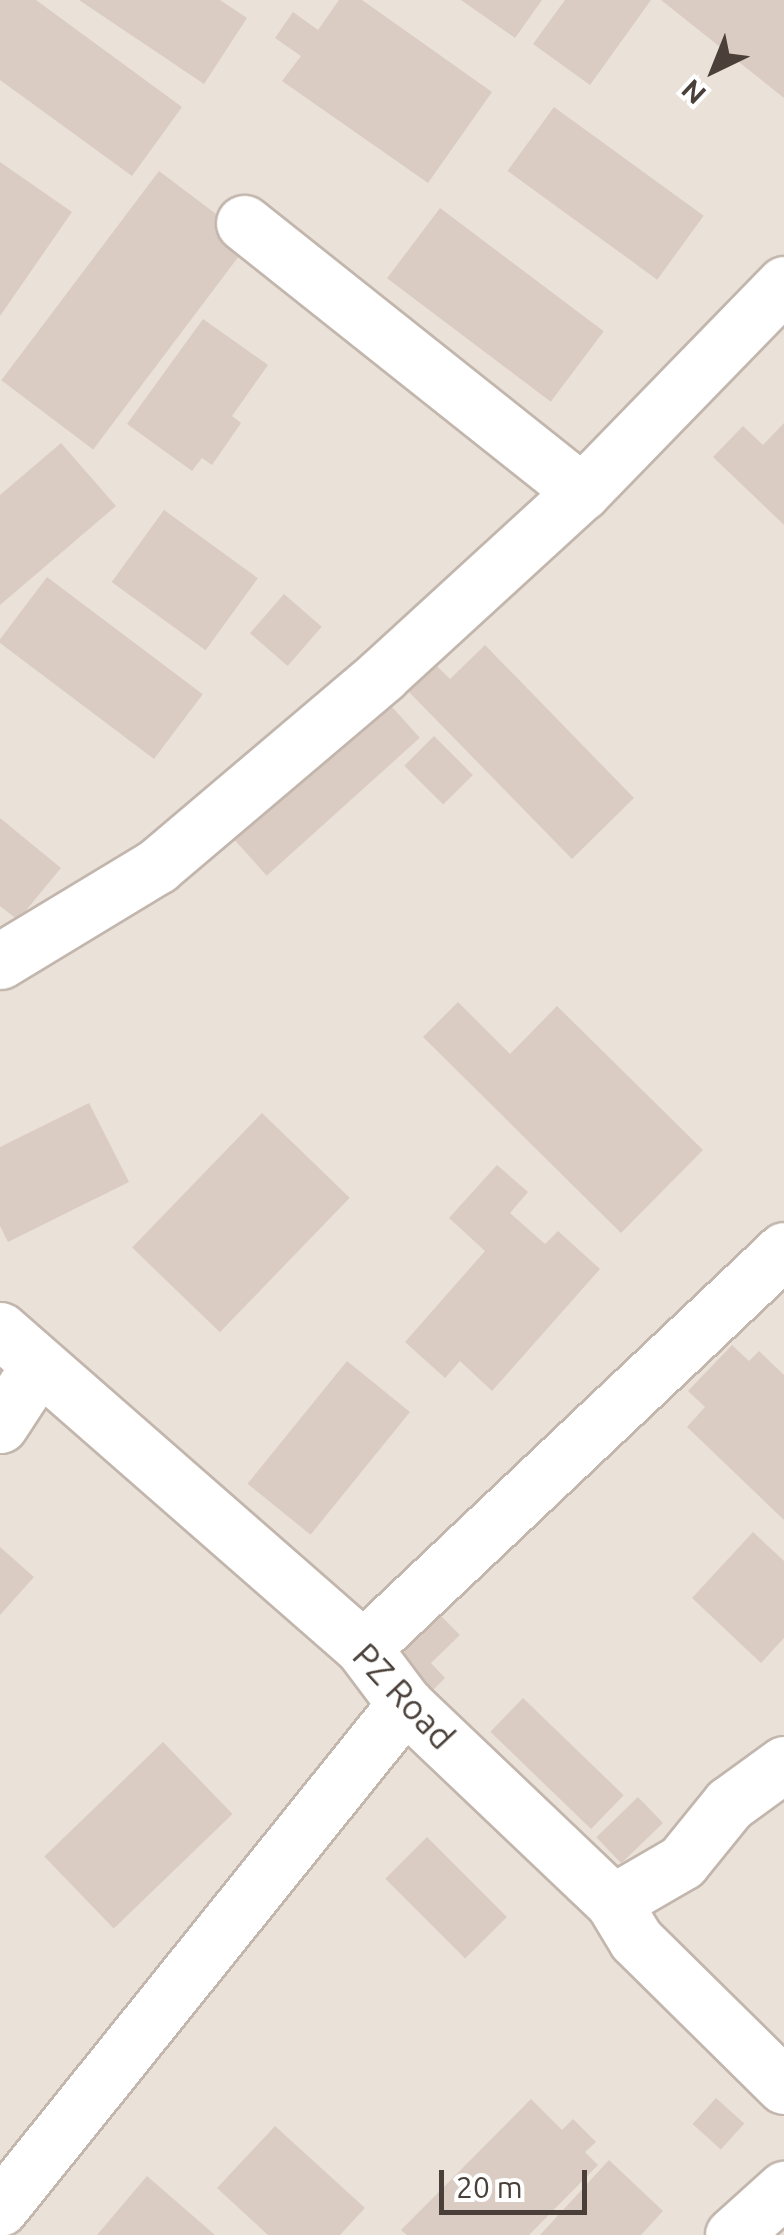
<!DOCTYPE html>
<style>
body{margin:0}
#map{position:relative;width:784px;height:2235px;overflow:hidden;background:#f6f0eb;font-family:Ubuntu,sans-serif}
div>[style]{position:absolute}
.residential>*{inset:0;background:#eae1d9;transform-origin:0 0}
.building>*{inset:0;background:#dbccc3;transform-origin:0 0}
.roads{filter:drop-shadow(2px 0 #c2b6ad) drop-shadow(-2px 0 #c2b6ad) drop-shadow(0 2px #c2b6ad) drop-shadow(0 -2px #c2b6ad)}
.minor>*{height:55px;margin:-27.5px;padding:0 27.5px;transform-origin:27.5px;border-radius:27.5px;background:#fff}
span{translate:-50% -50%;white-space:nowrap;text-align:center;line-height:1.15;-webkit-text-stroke:10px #fff;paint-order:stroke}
.street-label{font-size:35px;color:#4a4039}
.north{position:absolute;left:664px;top:20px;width:100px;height:100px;-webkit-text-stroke:8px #fff;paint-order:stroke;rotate:223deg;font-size:28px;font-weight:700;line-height:40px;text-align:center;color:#4a4039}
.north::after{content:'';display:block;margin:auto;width:35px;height:45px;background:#4a4039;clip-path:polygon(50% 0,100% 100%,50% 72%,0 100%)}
.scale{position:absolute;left:439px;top:2170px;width:148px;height:45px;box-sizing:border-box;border:5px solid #4a4039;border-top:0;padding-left:12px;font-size:30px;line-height:35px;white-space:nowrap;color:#4a4039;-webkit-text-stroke:8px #fff;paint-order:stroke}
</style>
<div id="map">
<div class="residential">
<div style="left:0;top:0;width:784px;height:2235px"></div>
</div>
<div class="building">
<div style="clip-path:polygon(0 0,36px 0,182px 107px,132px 176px,0 80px)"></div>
<div style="clip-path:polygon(79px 0,220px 0,247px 18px,204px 84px)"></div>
<div style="clip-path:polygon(339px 0,362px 0,492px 92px,428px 183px,282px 81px,301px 56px,275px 38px,293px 12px,318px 30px)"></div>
<div style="clip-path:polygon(461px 0,542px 0,515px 38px)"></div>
<div style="clip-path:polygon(565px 0,651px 0,590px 85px,533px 44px)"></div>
<div style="clip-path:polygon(661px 0,784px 0,784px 98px)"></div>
<div style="left:554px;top:107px;width:185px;height:79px;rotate:36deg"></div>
<div style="clip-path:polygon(0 162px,72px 212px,0 316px)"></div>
<div style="left:159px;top:171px;width:115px;height:262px;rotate:37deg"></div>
<div style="left:440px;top:208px;width:205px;height:88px;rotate:37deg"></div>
<div style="clip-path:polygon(203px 319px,268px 365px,232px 416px,241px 423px,212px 465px,202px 458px,192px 471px,127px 424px)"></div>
<div style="clip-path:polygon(784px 423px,784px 525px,713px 457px,743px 426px,763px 445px)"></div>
<div style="clip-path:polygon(61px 443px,116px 506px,0 605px,0 495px)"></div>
<div style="left:164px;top:510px;width:116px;height:89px;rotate:36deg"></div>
<div style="left:47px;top:577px;width:195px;height:81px;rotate:37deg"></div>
<div style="left:284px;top:594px;width:50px;height:52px;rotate:41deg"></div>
<div style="clip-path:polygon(485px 645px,634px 798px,572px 859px,409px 692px,436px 665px,450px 679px)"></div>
<div style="left:383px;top:697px;width:55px;height:206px;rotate:48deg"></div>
<div style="left:434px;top:736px;width:55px;height:42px;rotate:45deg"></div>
<div style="clip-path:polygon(0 818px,61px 868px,18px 920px,0 906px)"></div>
<div style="clip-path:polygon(458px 1002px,510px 1054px,557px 1006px,703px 1150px,621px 1233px,423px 1037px)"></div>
<div style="clip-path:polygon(89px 1103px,129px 1182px,8px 1242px,0 1226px,0 1147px)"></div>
<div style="left:262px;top:1113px;width:122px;height:187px;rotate:44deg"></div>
<div style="clip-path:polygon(497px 1165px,528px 1192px,510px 1213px,545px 1244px,558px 1231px,600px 1269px,492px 1391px,460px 1361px,445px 1378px,405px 1342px,485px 1251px,449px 1218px)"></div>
<div style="clip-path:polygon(732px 1345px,749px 1361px,759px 1351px,784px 1375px,784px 1520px,687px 1427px,705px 1407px,688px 1391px)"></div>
<div style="left:347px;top:1361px;width:81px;height:158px;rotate:39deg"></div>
<div style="clip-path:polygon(753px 1532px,784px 1561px,784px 1638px,761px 1663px,692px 1598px)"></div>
<div style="clip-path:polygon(0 1547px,34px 1577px,0 1615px)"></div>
<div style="clip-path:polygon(432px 1607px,460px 1635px,431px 1663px,445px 1678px,429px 1694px,388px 1652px)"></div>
<div style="left:523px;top:1698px;width:140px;height:47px;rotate:44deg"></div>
<div style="left:163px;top:1742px;width:100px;height:165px;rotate:46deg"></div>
<div style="left:638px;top:1797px;width:36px;height:58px;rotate:46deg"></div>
<div style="left:427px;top:1837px;width:113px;height:59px;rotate:45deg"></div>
<div style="left:716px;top:2098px;width:38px;height:35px;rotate:42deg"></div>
<div style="clip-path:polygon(531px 2099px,562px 2130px,573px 2119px,596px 2142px,585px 2152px,598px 2165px,529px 2235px,407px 2235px,401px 2230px)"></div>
<div style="clip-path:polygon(275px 2126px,365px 2208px,340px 2235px,268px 2235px,217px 2188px)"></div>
<div style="clip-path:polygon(609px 2160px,663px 2211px,641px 2235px,540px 2235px)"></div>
<div style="clip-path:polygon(147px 2176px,215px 2235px,97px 2235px)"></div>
</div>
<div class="roads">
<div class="minor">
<div style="left:244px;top:223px;width:432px;rotate:38.5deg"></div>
<div style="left:0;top:961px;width:184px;rotate:-31.2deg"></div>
<div style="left:157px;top:866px;width:295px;rotate:-40.3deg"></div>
<div style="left:382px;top:675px;width:271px;rotate:-42.5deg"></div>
<div style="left:582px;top:492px;width:290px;rotate:-45.8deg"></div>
<div style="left:0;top:1330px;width:483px;rotate:41.2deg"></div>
<div style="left:363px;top:1648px;width:70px;rotate:53.1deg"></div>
<div style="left:405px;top:1704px;width:287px;rotate:43.6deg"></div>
<div style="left:613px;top:1902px;width:44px;rotate:58.8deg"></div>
<div style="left:636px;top:1940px;width:208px;rotate:44.6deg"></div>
<div style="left:0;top:1425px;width:69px;rotate:-56.8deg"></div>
<div style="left:363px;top:1648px;width:579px;rotate:-43.39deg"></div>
<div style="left:613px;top:1902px;width:80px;rotate:-30.1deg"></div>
<div style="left:682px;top:1862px;width:75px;rotate:-51deg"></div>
<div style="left:729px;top:1804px;width:68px;rotate:-36deg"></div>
<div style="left:0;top:2208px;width:647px;rotate:-51.22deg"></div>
<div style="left:733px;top:2235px;width:69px;rotate:-42deg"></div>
</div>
</div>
<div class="street-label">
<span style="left:404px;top:1696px;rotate:47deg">PZ Road</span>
</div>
<div class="north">N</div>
<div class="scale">20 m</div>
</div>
